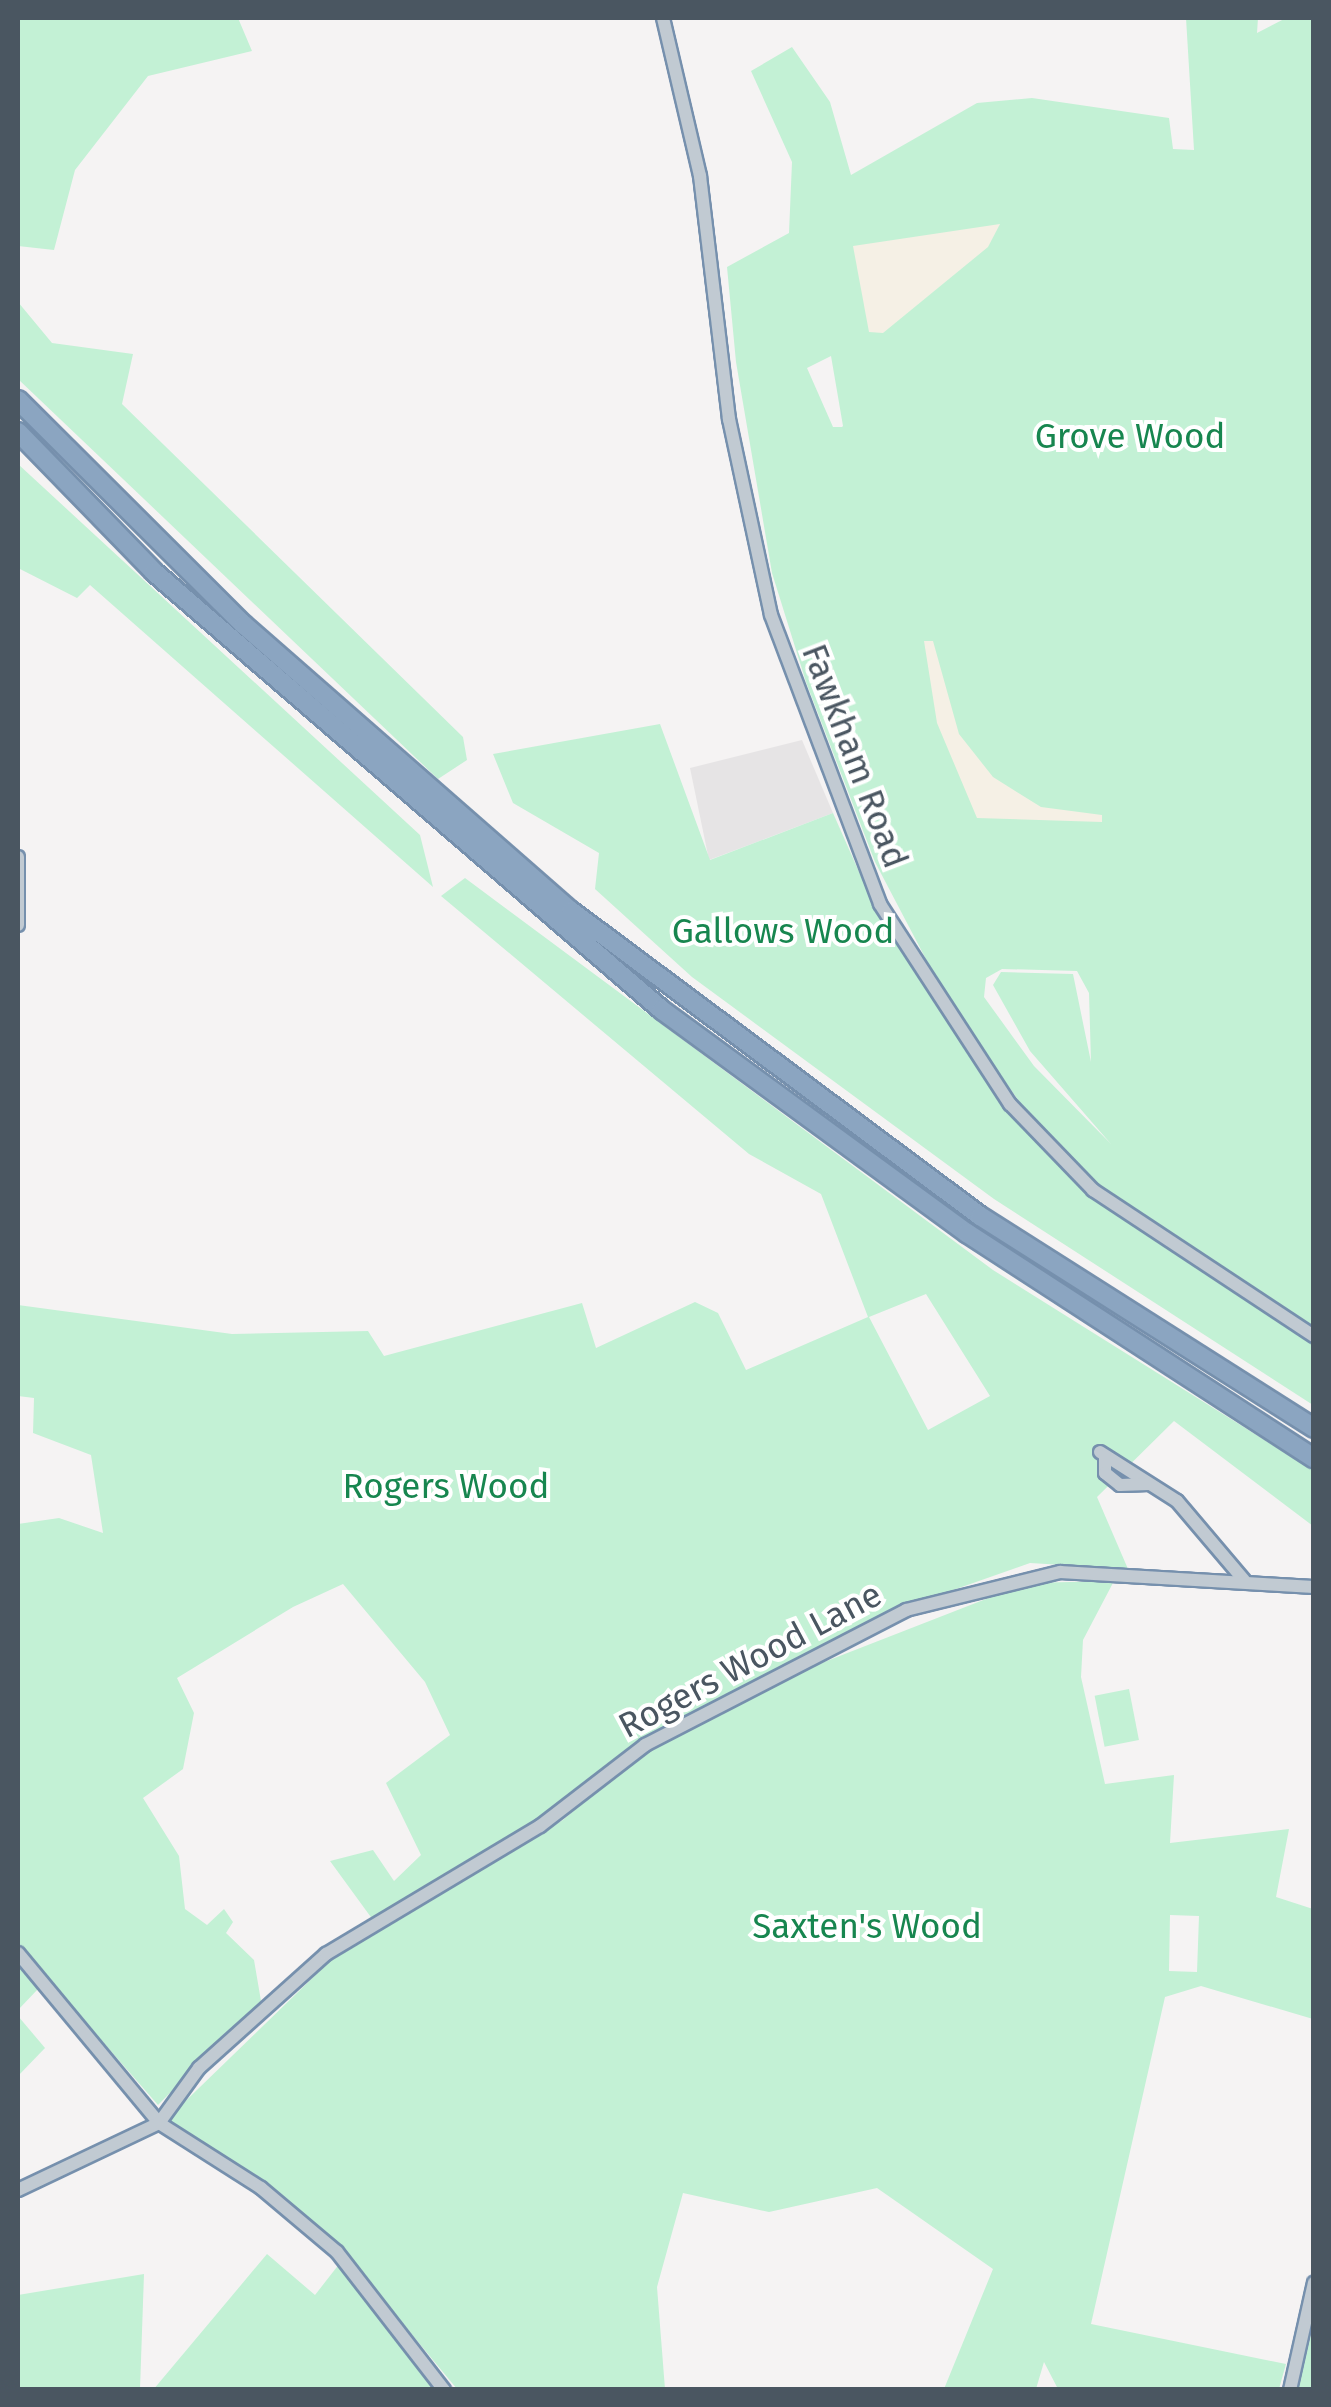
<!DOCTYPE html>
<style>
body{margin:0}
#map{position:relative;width:1331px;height:2407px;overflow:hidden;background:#f5f3f3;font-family:"Fira Sans",sans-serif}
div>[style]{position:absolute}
.education>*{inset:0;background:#e6e4e5}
.green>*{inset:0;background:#c3f1d5;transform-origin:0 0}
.sand>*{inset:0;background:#f5f0e5}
.roads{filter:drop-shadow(2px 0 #7690ad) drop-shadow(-2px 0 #7690ad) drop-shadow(0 2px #7690ad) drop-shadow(0 -2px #7690ad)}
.minor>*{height:12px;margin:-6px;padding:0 6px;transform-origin:6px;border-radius:6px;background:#c1cad2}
.highway>*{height:18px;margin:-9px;padding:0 9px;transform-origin:9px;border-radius:9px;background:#8ba5c1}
span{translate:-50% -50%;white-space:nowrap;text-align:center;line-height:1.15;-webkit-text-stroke:8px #fff;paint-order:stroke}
.park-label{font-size:35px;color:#17864f}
.street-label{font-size:35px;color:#4a5661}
.frame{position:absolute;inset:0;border:20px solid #4a5661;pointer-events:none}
</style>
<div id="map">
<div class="education">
<div style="clip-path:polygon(802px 740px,833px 813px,709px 860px,690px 768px)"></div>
</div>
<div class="green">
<div style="clip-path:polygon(18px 18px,238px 18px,252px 51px,148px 76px,75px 170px,54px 250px,18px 246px)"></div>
<div style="clip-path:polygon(evenodd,1186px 18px,1258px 18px,1257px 33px,1286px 18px,1313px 18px,1313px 1330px,1104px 1191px,1021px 1104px,949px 1003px,875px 862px,806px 682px,772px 573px,736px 362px,727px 267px,789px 233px,792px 162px,751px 71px,792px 47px,830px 102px,851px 175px,977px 103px,1032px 98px,1169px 118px,1173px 149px,1194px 150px,1186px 18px,831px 356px,843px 426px,842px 427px,833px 427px,807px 368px,831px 356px,1186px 18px,1002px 969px,1077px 971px,1089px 993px,1091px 1062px,1073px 974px,1001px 972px,993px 985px,1030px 1051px,1111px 1144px,1034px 1066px,984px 997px,986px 978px,1002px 969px)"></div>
<div style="clip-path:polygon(18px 302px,52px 343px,133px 354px,122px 404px,463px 737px,467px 760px,438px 779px,18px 379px)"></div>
<div style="clip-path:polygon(18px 464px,420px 835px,433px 887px,90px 585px,77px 598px,18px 568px)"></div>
<div style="clip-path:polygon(660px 724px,710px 860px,833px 813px,875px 908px,1003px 1108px,1084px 1190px,1313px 1344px,1313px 1405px,994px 1199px,692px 977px,595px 889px,599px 853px,513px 803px,493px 754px)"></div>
<div style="clip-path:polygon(evenodd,465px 878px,993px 1270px,1314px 1471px,1313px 1526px,1174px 1421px,1097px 1497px,1128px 1569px,1030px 1563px,882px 1615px,649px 1736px,548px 1813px,373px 1920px,330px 1861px,373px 1850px,394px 1881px,421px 1855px,386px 1783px,450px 1735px,425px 1682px,343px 1584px,293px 1607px,177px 1678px,194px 1713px,183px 1769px,143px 1798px,179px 1856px,185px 1909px,207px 1925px,224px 1909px,233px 1922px,226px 1933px,254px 1960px,261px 2001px,158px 2105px,18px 1945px,18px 1524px,59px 1518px,103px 1533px,91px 1455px,33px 1433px,34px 1398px,18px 1396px,18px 1305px,232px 1334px,368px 1331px,384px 1356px,582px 1303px,596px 1348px,695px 1302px,718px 1313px,746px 1370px,868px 1317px,821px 1194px,749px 1154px,441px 896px,465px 878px,926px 1294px,990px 1396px,928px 1430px,869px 1317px,926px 1294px)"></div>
<div style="clip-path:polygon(evenodd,1114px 1581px,1083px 1640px,1081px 1677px,1105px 1784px,1174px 1775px,1170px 1843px,1289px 1829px,1276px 1897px,1313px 1909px,1313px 2019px,1201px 1986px,1165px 1997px,1091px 2324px,1286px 2364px,1279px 2389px,1058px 2389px,1044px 2362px,1036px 2389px,944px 2389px,993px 2269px,877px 2188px,769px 2212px,683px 2193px,657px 2287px,665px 2389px,457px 2389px,361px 2273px,269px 2184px,167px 2119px,330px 1961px,563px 1820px,646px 1749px,750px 1691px,1027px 1583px,1114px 1581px,1170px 1915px,1199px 1916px,1197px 1972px,1169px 1971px,1170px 1915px)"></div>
<div style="left:1129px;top:1689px;width:52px;height:35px;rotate:79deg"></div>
<div style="clip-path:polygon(18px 1964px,38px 1989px,18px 2010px)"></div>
<div style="clip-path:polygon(18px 2016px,45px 2048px,18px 2076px)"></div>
<div style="clip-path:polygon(267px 2254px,315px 2295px,340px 2263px,436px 2389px,153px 2390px)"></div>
<div style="clip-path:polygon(144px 2274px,140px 2389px,18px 2389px,18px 2295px)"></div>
<div style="clip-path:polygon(1313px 2326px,1313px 2389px,1298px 2389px)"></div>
</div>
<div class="sand">
<div style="clip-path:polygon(1000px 224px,988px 247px,883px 333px,869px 332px,853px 246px)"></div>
<div style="clip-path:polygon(924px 641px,933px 641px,959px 734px,993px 777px,1041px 807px,1102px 815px,1102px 822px,977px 818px,937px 723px)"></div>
</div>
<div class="roads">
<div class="minor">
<div style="left:663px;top:18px;width:162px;rotate:76.8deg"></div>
<div style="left:700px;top:176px;width:245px;rotate:83.2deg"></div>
<div style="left:729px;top:419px;width:200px;rotate:77.9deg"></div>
<div style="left:771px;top:615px;width:309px;rotate:69.3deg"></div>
<div style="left:880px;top:904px;width:239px;rotate:57deg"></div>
<div style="left:1010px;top:1104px;width:120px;rotate:46deg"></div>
<div style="left:1093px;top:1190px;width:265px;rotate:33.5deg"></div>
<div style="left:18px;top:857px;width:68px;rotate:90deg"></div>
<div style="left:1100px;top:1452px;width:91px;rotate:32.5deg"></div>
<div style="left:1177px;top:1501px;width:104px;rotate:49.7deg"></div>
<div style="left:1105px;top:1456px;width:17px;rotate:90deg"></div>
<div style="left:1105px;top:1473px;width:19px;rotate:39deg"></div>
<div style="left:1120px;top:1485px;width:29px;rotate:-2deg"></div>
<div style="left:18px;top:1953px;width:221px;rotate:50.3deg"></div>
<div style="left:159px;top:2123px;width:121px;rotate:32.5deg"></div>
<div style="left:261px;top:2188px;width:99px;rotate:40.1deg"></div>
<div style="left:337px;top:2252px;width:175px;rotate:52.2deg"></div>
<div style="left:159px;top:2123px;width:68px;rotate:-54deg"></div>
<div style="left:199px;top:2068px;width:171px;rotate:-41.9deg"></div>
<div style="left:326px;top:1954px;width:249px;rotate:-30.9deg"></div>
<div style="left:540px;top:1826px;width:133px;rotate:-37.6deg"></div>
<div style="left:645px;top:1745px;width:294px;rotate:-27.3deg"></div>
<div style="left:906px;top:1610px;width:159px;rotate:-13.9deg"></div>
<div style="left:1060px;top:1572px;width:254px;rotate:3.4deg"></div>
<div style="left:18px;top:2190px;width:156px;rotate:-25.4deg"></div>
<div style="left:1290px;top:2390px;width:110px;rotate:-77.4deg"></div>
</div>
<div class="highway">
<div style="left:18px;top:400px;width:319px;rotate:44.9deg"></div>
<div style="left:244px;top:625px;width:434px;rotate:41.2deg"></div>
<div style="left:571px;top:911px;width:510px;rotate:36.71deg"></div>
<div style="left:980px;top:1216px;width:396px;rotate:32.4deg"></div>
<div style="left:18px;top:432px;width:195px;rotate:45.8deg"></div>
<div style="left:154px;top:572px;width:671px;rotate:40.77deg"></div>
<div style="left:662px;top:1010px;width:378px;rotate:36.2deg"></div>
<div style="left:967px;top:1233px;width:414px;rotate:33deg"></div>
</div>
</div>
<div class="park-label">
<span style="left:1130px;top:436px">Grove Wood</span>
<span style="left:783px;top:931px">Gallows Wood</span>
<span style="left:446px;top:1486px">Rogers Wood</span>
<span style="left:867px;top:1926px">Saxten's Wood</span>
</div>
<div class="street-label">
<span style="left:855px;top:756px;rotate:69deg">Fawkham Road</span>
<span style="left:750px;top:1660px;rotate:-28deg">Rogers Wood Lane</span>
</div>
<div class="frame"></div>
</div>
